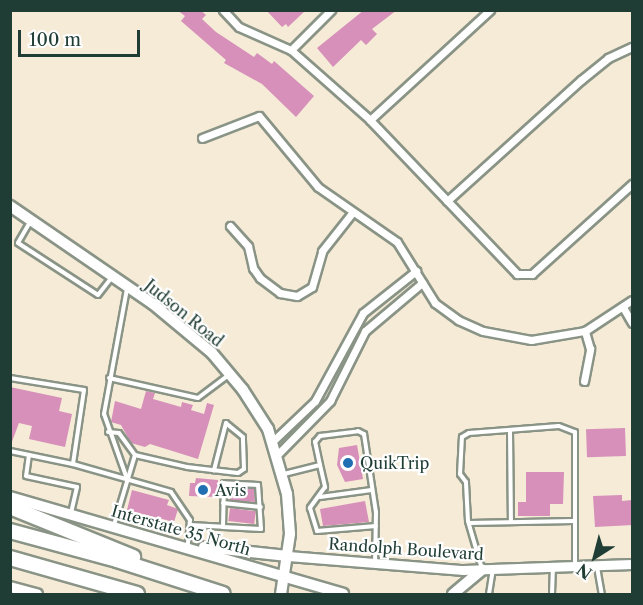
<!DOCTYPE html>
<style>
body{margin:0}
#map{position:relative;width:643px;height:605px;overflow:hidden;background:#f5ebd7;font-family:"Libre Caslon Text",serif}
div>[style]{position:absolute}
.building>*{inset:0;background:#d690b9;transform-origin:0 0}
.roads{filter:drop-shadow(2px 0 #8a9486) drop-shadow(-2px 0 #8a9486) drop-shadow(0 2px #8a9486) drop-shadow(0 -2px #8a9486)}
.service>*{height:4px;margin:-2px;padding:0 2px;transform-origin:2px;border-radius:2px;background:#fff}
.minor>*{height:7px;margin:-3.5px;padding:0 3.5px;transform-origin:3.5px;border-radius:3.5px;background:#fff}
.tertiary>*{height:9px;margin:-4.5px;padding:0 4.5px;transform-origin:4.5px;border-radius:4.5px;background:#fff}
.secondary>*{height:10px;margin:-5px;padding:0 5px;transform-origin:5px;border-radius:5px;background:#fff}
.motorway>*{height:14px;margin:-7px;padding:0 7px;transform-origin:7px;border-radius:7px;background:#fff}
.dots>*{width:16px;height:16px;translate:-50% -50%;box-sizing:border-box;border:3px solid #fff;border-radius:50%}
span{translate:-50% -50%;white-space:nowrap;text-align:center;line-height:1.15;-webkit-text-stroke:4.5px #fff;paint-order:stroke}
.street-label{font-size:16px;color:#1f3d34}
.poi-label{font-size:16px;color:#1f3d34}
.left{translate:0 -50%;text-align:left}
.frame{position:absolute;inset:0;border:12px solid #1f3d34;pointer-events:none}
.north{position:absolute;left:565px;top:527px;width:60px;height:60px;-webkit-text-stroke:4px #fff;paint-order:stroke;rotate:216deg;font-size:16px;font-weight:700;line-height:24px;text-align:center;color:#1f3d34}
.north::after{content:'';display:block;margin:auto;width:21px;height:27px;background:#1f3d34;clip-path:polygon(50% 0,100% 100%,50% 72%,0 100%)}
.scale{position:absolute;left:18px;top:30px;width:122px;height:27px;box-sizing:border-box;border:3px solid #1f3d34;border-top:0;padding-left:8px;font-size:18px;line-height:21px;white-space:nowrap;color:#1f3d34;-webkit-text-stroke:4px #fff;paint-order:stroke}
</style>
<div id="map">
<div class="building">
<div style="clip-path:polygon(177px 10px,200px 10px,206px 15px,202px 19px,216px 32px,254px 57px,257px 53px,272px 64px,274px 61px,314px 96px,296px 117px,262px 84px,224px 63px,226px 60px,181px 21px,185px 16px)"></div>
<div style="clip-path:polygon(266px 10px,306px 10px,288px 27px,286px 24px,282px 27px)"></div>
<div style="clip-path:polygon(364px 10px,397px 10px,372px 29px,377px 34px,366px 45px,361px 40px,333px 67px,317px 48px)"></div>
<div style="clip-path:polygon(10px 387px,62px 398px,59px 411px,72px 414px,65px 447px,29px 439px,32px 426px,19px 423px,10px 447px)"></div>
<div style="clip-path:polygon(146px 391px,155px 393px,153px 399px,181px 407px,182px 402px,193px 405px,191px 410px,204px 414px,207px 403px,214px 405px,198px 459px,150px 444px,145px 447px,131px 443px,121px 425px,111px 422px,115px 401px,141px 409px)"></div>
<div style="left:625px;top:428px;width:28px;height:39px;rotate:88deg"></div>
<div style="clip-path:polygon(357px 445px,363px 479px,345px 482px,337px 465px,339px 448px)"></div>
<div style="clip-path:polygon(526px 472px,564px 472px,563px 504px,550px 504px,550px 516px,518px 516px,518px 502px,526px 502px)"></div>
<div style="clip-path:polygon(196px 478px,218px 480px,217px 497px,189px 496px,190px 483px,195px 483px)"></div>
<div style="clip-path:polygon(232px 488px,254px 489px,255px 502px,230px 500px)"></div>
<div style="clip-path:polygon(132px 490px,169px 500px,167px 505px,178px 509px,174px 522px,127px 510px)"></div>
<div style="clip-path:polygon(622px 495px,622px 501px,632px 500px,633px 525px,595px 527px,593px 496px)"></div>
<div style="clip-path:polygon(365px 501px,369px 522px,323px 526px,320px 509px)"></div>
<div style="left:230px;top:508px;width:26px;height:13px;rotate:7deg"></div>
</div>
<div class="roads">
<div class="service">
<div style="left:30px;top:222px;width:24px;rotate:120deg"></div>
<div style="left:18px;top:243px;width:95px;rotate:33deg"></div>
<div style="left:98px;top:295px;width:23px;rotate:-52deg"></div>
<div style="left:10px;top:378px;width:75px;rotate:9.2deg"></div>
<div style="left:84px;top:390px;width:75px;rotate:98.5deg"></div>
<div style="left:73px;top:464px;width:102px;rotate:15.9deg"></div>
<div style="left:171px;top:492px;width:34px;rotate:56deg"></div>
<div style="left:190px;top:520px;width:25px;rotate:95deg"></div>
<div style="left:109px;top:378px;width:91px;rotate:12.7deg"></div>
<div style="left:198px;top:398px;width:39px;rotate:-37deg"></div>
<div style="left:510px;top:431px;width:91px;rotate:89.4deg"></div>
<div style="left:108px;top:432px;width:11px;rotate:5deg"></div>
<div style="left:119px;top:433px;width:27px;rotate:54deg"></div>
<div style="left:10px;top:451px;width:64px;rotate:11.7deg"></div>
<div style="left:29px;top:455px;width:21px;rotate:98deg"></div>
<div style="left:26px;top:476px;width:52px;rotate:12.2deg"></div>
<div style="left:77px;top:487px;width:27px;rotate:103deg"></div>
<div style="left:320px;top:465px;width:23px;rotate:77deg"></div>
<div style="left:325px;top:487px;width:26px;rotate:126deg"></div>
<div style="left:310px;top:508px;width:24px;rotate:73deg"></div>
<div style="left:317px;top:531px;width:59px;rotate:-4.8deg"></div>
<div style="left:284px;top:474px;width:37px;rotate:-14deg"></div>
<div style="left:320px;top:465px;width:24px;rotate:-102deg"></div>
<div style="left:315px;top:442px;width:8px;rotate:-50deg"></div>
<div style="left:320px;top:436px;width:38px;rotate:-7deg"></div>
<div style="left:358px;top:431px;width:7px;rotate:27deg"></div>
<div style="left:364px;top:434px;width:79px;rotate:81.3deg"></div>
<div style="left:376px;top:512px;width:52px;rotate:91.1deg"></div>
<div style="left:126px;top:476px;width:66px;rotate:-109.5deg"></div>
<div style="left:104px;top:414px;width:127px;rotate:-79.6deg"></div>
<div style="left:320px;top:497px;width:52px;rotate:-7.7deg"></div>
<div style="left:223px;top:503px;width:38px;rotate:6deg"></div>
<div style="left:469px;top:523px;width:105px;rotate:-1.1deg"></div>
<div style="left:114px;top:525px;width:73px;rotate:-73.3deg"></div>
<div style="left:135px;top:455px;width:53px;rotate:13deg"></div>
<div style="left:187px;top:467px;width:51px;rotate:6.7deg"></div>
<div style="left:238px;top:473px;width:7px;rotate:-34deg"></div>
<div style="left:244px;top:469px;width:32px;rotate:-92deg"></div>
<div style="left:243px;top:437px;width:22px;rotate:-141deg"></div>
<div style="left:226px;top:423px;width:49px;rotate:104.3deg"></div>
<div style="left:190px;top:525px;width:33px;rotate:3deg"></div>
<div style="left:223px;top:527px;width:38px;rotate:3deg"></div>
<div style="left:261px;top:529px;width:44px;rotate:-93.9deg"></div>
<div style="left:258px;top:485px;width:34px;rotate:-177deg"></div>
<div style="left:224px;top:483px;width:44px;rotate:91.3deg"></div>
<div style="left:597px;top:567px;width:27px;rotate:80deg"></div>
<div style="left:482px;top:569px;width:50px;rotate:-106.3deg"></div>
<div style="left:468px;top:521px;width:39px;rotate:-93deg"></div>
<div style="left:466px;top:482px;width:10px;rotate:-127deg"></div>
<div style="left:460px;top:474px;width:37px;rotate:-87deg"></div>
<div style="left:462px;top:437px;width:8px;rotate:-30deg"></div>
<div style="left:469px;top:433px;width:90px;rotate:-4.4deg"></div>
<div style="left:559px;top:426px;width:17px;rotate:21deg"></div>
<div style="left:575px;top:432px;width:132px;rotate:90deg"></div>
<div style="left:489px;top:594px;width:24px;rotate:-81deg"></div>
<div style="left:552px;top:594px;width:25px;rotate:-88deg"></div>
</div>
<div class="minor">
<div style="left:223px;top:10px;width:23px;rotate:47deg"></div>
<div style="left:239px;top:27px;width:57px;rotate:23.9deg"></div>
<div style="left:291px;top:50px;width:106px;rotate:41.5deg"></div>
<div style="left:370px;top:120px;width:213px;rotate:46.3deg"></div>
<div style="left:517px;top:274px;width:15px"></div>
<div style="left:532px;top:274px;width:135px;rotate:-42deg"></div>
<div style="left:291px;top:50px;width:57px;rotate:-45deg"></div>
<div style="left:370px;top:120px;width:163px;rotate:-42.5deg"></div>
<div style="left:202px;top:138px;width:61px;rotate:-21.1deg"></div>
<div style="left:259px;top:116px;width:92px;rotate:50.3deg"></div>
<div style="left:318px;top:187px;width:96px;rotate:34.8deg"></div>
<div style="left:397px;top:242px;width:72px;rotate:58.1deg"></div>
<div style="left:435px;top:303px;width:29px;rotate:36deg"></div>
<div style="left:458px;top:320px;width:27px;rotate:24deg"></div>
<div style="left:483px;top:331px;width:49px;rotate:10.6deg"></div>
<div style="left:531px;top:340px;width:55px;rotate:-9.5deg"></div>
<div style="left:585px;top:331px;width:56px;rotate:-33.4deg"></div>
<div style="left:447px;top:201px;width:181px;rotate:-42.1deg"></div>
<div style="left:581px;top:80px;width:35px;rotate:-39deg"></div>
<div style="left:608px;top:58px;width:26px;rotate:-25deg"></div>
<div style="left:230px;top:226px;width:27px;rotate:48deg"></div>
<div style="left:248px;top:246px;width:23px;rotate:77deg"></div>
<div style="left:253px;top:268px;width:12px;rotate:55deg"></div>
<div style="left:260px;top:278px;width:25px;rotate:37deg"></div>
<div style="left:280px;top:293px;width:17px;rotate:10deg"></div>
<div style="left:297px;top:296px;width:17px;rotate:-31deg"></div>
<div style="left:312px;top:287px;width:37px;rotate:-74deg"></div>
<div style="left:322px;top:251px;width:48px;rotate:-51.7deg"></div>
<div style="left:624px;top:309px;width:16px;rotate:60deg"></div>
<div style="left:584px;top:381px;width:33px;rotate:-79deg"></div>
<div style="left:590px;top:349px;width:19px;rotate:-106deg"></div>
<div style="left:273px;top:441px;width:58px;rotate:-43.6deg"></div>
<div style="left:315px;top:401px;width:100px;rotate:-61.4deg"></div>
<div style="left:363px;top:313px;width:68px;rotate:-38.4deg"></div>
<div style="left:277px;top:455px;width:76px;rotate:-45.5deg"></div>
<div style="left:330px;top:401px;width:78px;rotate:-63.4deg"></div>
<div style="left:365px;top:331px;width:75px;rotate:-40.1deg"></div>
</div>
<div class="tertiary">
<div style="left:288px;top:556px;width:176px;rotate:4.6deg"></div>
<div style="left:463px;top:570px;width:169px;rotate:-2deg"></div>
</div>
<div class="secondary">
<div style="left:10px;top:206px;width:173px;rotate:34.4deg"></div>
<div style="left:153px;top:304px;width:77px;rotate:39.7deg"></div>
<div style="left:212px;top:353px;width:48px;rotate:50deg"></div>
<div style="left:243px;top:390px;width:46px;rotate:57.3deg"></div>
<div style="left:268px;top:429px;width:68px;rotate:73.7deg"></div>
<div style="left:287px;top:494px;width:40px;rotate:85.7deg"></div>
<div style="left:290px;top:534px;width:61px;rotate:98.5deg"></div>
<div style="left:10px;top:497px;width:347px;rotate:16.2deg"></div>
<div style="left:204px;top:547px;width:84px;rotate:6.1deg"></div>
<div style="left:10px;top:587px;width:28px;rotate:15deg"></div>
<div style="left:453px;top:594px;width:38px;rotate:-40deg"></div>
</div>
<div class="motorway">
<div style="left:10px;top:507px;width:133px;rotate:22.1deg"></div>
<div style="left:10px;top:531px;width:111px;rotate:15.2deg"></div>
<div style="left:117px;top:560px;width:111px;rotate:17.8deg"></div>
<div style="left:10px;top:558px;width:132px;rotate:15.8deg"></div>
</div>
</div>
<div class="dots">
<div style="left:348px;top:463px;background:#1f6fb2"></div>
<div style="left:203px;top:490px;background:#1f6fb2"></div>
</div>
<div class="street-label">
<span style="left:184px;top:313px;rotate:39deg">Judson Road</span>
<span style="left:181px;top:530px;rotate:16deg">Interstate 35 North</span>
<span style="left:406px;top:549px;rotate:4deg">Randolph Boulevard</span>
</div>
<div class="poi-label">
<span class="left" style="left:360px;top:463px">QuikTrip</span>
<span class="left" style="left:215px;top:490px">Avis</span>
</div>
<div class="frame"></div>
<div class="north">N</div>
<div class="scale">100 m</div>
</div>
